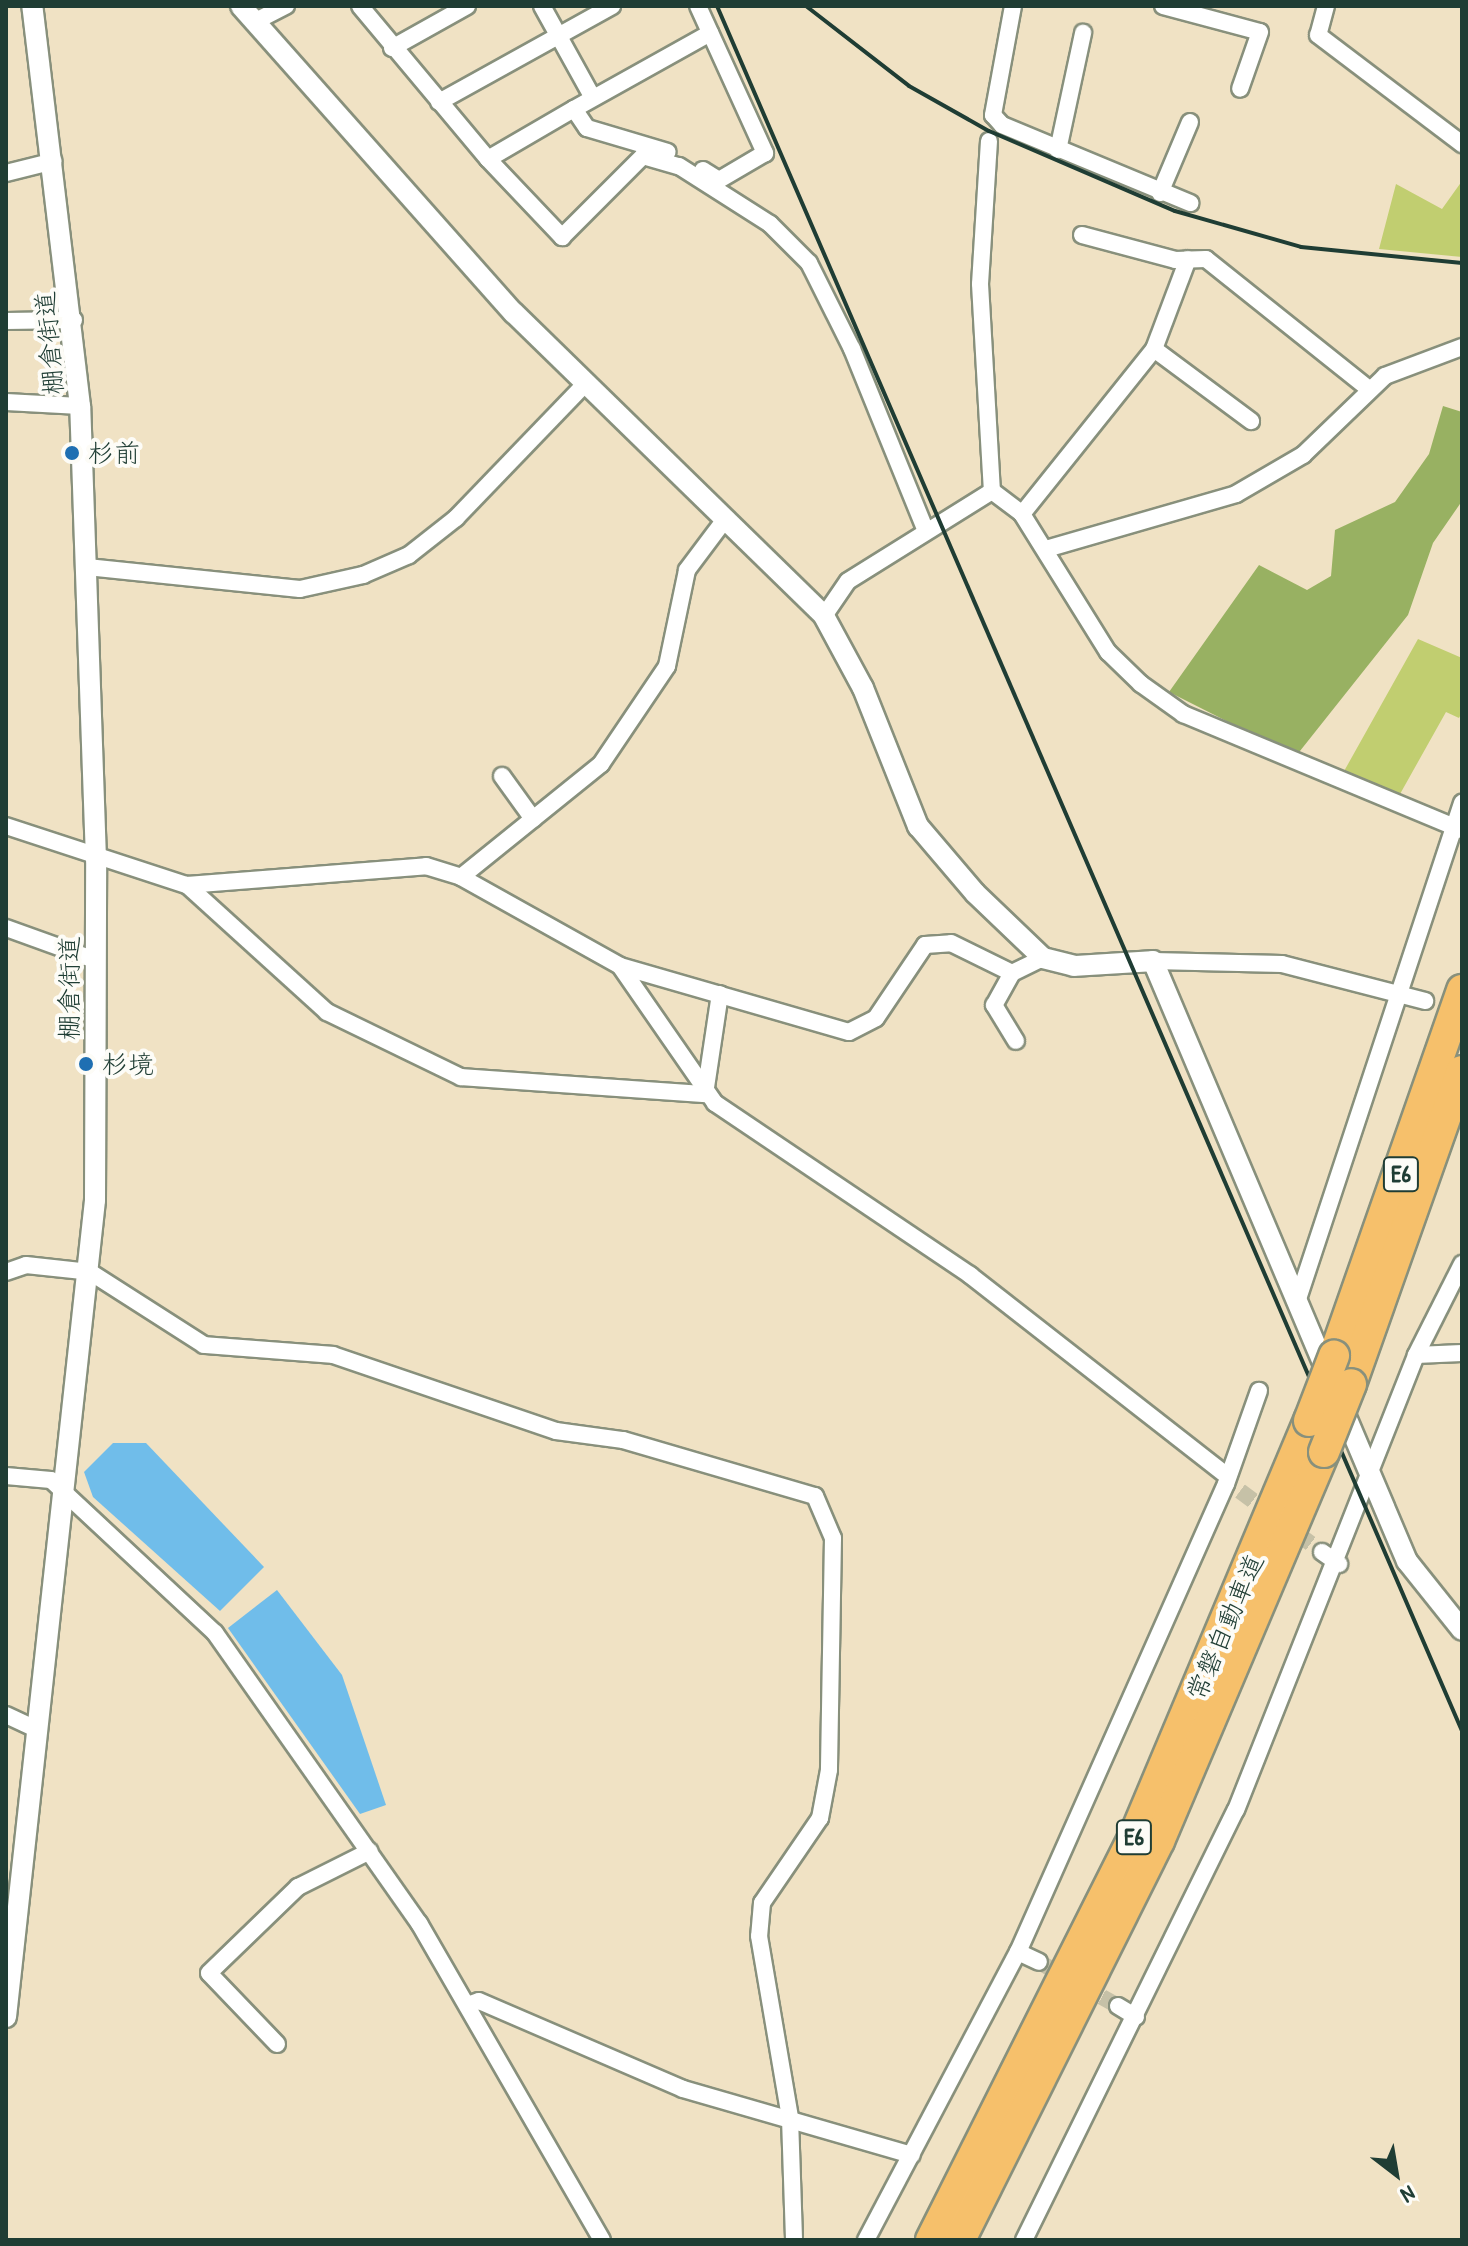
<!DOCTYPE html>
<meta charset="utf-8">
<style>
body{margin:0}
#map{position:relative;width:1468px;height:2246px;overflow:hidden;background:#f0e2c4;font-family:"Patrick Hand","Klee One",sans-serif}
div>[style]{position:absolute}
.green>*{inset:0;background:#c1ce70}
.forest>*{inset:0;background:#98b162}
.water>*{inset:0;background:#70bdea}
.minor-tunnel>*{height:16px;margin-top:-8px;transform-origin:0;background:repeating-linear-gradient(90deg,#c6c1a7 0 16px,transparent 0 24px)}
.roads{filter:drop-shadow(2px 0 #88907c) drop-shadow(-2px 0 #88907c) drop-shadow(0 2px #88907c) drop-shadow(0 -2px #88907c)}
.minor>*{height:16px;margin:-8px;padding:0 8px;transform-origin:8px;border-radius:8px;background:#fff}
.tertiary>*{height:20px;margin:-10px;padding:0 10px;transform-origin:10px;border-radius:10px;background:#fff}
.motorway>*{height:30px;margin:-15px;padding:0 15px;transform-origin:15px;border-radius:15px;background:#f6c06b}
.rail>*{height:4px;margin:-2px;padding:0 2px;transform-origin:2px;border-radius:2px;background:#1f3d34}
.bridges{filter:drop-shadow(2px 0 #88907c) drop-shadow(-2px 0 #88907c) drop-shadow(0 2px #88907c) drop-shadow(0 -2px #88907c)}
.motorway-bridge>*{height:30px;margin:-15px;padding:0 15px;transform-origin:15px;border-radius:15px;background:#f6c06b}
.dots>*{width:22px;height:22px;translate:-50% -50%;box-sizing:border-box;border:4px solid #fdfcf7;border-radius:50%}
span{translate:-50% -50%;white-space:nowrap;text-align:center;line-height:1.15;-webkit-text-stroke:8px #fdfcf7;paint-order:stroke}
.shield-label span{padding:2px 6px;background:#fdfcf7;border:2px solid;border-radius:6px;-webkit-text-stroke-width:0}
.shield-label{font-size:24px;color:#1f3d34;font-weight:700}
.street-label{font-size:26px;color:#1f3d34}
.poi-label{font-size:26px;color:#1f3d34}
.left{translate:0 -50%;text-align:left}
.frame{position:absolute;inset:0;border:8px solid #1f3d34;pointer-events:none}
.north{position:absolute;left:1356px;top:2134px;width:80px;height:80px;-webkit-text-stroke:6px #fdfcf7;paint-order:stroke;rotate:149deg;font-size:22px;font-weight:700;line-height:32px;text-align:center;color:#1f3d34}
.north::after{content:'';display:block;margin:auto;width:28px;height:36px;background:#1f3d34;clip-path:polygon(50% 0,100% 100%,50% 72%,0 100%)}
</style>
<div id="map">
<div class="green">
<div style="clip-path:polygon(1462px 181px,1462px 257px,1379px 249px,1396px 184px,1442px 209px)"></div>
<div style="clip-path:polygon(1418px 639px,1462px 658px,1462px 712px,1459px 718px,1446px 712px,1395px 803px,1343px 773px)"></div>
</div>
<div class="forest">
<div style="clip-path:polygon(1443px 406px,1462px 412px,1462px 501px,1433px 543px,1408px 615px,1296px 756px,1169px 692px,1259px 565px,1307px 590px,1331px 576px,1335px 530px,1395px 502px,1429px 454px)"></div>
</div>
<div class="water">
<div style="clip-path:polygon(113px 1443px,146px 1443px,264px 1567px,220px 1611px,93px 1497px,84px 1472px)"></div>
<div style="clip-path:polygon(277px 1590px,342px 1675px,386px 1805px,360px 1814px,228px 1628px)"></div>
</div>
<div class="minor-tunnel">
<div style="left:1240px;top:1491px;width:102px;rotate:36.6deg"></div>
<div style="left:1039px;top:1962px;width:90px;rotate:29.1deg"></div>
</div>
<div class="roads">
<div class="minor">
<div style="left:360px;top:6px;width:199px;rotate:50.1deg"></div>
<div style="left:488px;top:159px;width:99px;rotate:-30.2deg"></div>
<div style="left:574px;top:109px;width:23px;rotate:56deg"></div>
<div style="left:587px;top:128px;width:84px;rotate:16.5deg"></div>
<div style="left:542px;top:6px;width:105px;rotate:61deg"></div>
<div style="left:698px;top:6px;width:162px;rotate:65.5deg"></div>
<div style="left:765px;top:153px;width:53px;rotate:149.6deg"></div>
<div style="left:719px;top:180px;width:19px;rotate:-148deg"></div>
<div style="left:1013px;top:6px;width:111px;rotate:100.4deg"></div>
<div style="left:993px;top:115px;width:13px;rotate:48deg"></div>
<div style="left:1002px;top:125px;width:204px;rotate:22.5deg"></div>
<div style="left:1163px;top:6px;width:100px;rotate:15deg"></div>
<div style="left:1260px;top:32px;width:60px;rotate:109.3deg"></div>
<div style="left:1326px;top:6px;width:30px;rotate:105deg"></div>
<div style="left:1318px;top:35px;width:181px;rotate:37.1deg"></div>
<div style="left:254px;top:22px;width:36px;rotate:-27deg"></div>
<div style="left:392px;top:48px;width:86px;rotate:-29.2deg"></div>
<div style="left:439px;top:102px;width:198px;rotate:-29deg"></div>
<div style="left:574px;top:109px;width:156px;rotate:-29.2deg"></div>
<div style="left:989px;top:141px;width:143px;rotate:93.6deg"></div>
<div style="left:980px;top:284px;width:207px;rotate:86.7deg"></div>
<div style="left:992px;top:491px;width:38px;rotate:37deg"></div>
<div style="left:1022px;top:514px;width:163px;rotate:58.1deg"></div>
<div style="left:1108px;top:652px;width:46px;rotate:44.1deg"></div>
<div style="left:1141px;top:684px;width:52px;rotate:35.5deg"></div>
<div style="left:1183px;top:714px;width:302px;rotate:22.6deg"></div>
<div style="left:1058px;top:150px;width:120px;rotate:-77.9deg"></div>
<div style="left:488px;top:159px;width:108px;rotate:46.5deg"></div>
<div style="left:562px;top:237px;width:115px;rotate:-45deg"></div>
<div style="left:643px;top:156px;width:37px;rotate:16deg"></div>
<div style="left:679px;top:166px;width:108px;rotate:32.5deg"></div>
<div style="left:770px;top:224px;width:55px;rotate:45deg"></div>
<div style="left:809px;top:263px;width:96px;rotate:63.4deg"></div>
<div style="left:852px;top:349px;width:196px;rotate:67.9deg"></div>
<div style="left:6px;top:173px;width:49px;rotate:-14deg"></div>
<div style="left:1160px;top:193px;width:77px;rotate:-67.1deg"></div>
<div style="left:1082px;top:235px;width:96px;rotate:15deg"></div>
<div style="left:1175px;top:260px;width:31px;rotate:-2deg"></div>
<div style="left:1206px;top:259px;width:208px;rotate:38.6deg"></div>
<div style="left:6px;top:321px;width:68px;rotate:-0.8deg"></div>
<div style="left:1154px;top:349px;width:121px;rotate:36.6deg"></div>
<div style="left:6px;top:402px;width:74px;rotate:3.1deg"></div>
<div style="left:1022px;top:514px;width:211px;rotate:-51.3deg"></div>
<div style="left:1154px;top:349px;width:96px;rotate:-69.3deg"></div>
<div style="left:1046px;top:549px;width:198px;rotate:-16.1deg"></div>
<div style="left:1236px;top:494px;width:78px;rotate:-30.2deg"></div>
<div style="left:1303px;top:455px;width:114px;rotate:-43.9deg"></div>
<div style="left:1385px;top:376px;width:82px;rotate:-20.6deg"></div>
<div style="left:87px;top:567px;width:214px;rotate:5.9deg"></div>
<div style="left:300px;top:589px;width:65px;rotate:-12.5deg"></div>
<div style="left:363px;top:575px;width:50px;rotate:-23.5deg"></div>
<div style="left:409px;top:555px;width:60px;rotate:-38.2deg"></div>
<div style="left:456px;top:518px;width:185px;rotate:-46.1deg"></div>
<div style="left:824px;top:616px;width:42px;rotate:-55.6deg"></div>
<div style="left:848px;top:581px;width:170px;rotate:-32deg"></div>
<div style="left:502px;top:776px;width:53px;rotate:54.2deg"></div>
<div style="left:6px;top:826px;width:190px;rotate:18.1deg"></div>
<div style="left:187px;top:885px;width:240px;rotate:-4.5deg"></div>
<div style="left:426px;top:866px;width:37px;rotate:17deg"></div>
<div style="left:461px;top:877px;width:182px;rotate:29.2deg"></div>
<div style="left:620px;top:966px;width:238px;rotate:16.1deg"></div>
<div style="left:849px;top:1032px;width:30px;rotate:-27deg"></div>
<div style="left:876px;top:1018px;width:88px;rotate:-56.1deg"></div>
<div style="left:925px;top:945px;width:26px;rotate:-4deg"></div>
<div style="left:951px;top:943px;width:68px;rotate:26.2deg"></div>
<div style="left:1012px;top:973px;width:34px;rotate:-26deg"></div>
<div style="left:461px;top:877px;width:180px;rotate:-38.9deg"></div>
<div style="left:601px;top:764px;width:118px;rotate:-56deg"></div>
<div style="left:667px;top:666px;width:98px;rotate:-78.2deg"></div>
<div style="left:687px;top:570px;width:65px;rotate:-53.1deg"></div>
<div style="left:187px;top:885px;width:189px;rotate:42.2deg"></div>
<div style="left:327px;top:1012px;width:149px;rotate:25.9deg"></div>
<div style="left:461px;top:1077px;width:245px;rotate:4deg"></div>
<div style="left:705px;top:1094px;width:101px;rotate:-81.5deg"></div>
<div style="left:6px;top:928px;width:95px;rotate:19.8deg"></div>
<div style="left:1153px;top:961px;width:129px;rotate:1.3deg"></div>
<div style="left:1282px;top:964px;width:148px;rotate:14.5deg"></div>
<div style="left:620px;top:966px;width:167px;rotate:55.3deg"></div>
<div style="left:715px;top:1103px;width:308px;rotate:34deg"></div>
<div style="left:970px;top:1275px;width:326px;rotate:38deg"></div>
<div style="left:1012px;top:973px;width:37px;rotate:119deg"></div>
<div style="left:994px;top:1005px;width:42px;rotate:58.6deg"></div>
<div style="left:6px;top:1272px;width:21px;rotate:-19deg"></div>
<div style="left:26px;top:1265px;width:64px;rotate:6.2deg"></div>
<div style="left:90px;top:1272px;width:135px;rotate:32.6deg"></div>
<div style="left:204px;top:1345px;width:129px;rotate:4.4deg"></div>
<div style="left:333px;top:1355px;width:236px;rotate:18.8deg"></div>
<div style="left:556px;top:1431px;width:68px;rotate:7.7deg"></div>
<div style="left:623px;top:1440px;width:200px;rotate:16.3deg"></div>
<div style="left:815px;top:1496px;width:46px;rotate:66.8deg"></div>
<div style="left:833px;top:1538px;width:232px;rotate:91deg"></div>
<div style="left:829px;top:1770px;width:49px;rotate:100.6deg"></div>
<div style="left:820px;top:1818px;width:103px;rotate:124.3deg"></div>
<div style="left:762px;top:1903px;width:33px;rotate:95deg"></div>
<div style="left:759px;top:1936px;width:185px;rotate:80.3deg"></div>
<div style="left:790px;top:2118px;width:122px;rotate:88.1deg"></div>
<div style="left:1297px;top:1302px;width:526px;rotate:-71.7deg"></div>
<div style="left:1416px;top:1355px;width:46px;rotate:-2.5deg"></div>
<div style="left:6px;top:1476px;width:45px;rotate:5.1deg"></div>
<div style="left:51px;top:1480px;width:224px;rotate:43deg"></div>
<div style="left:215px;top:1633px;width:355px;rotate:54.9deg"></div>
<div style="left:419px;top:1923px;width:366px;rotate:60deg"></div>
<div style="left:1322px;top:1552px;width:21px;rotate:35deg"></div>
<div style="left:6px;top:1715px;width:29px;rotate:25deg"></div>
<div style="left:1018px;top:1952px;width:23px;rotate:25deg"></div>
<div style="left:470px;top:2004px;width:9px;rotate:-18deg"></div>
<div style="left:479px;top:2001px;width:222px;rotate:23.3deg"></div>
<div style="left:683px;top:2089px;width:238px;rotate:16.1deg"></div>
<div style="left:1118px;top:2006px;width:21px;rotate:31deg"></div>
<div style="left:277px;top:2044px;width:98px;rotate:-133.8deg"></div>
<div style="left:209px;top:1973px;width:124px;rotate:-44deg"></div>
<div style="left:298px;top:1887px;width:80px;rotate:-26.6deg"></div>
<div style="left:866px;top:2240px;width:326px;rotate:-62.2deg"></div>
<div style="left:1018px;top:1952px;width:512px;rotate:-66.04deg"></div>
<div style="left:1226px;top:1484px;width:99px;rotate:-70.5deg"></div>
<div style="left:1024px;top:2240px;width:479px;rotate:-63.8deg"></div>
<div style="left:1236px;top:1810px;width:489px;rotate:-68.4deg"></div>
<div style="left:1416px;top:1355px;width:102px;rotate:-63.2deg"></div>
</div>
<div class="tertiary">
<div style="left:241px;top:6px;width:411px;rotate:48.4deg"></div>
<div style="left:514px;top:313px;width:433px;rotate:44.3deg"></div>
<div style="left:824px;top:616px;width:82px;rotate:61.6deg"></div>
<div style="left:863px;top:688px;width:149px;rotate:68.3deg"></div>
<div style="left:918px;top:826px;width:88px;rotate:49.6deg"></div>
<div style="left:975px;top:893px;width:94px;rotate:43.7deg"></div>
<div style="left:1043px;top:958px;width:32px;rotate:14deg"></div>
<div style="left:1074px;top:966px;width:79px;rotate:-3.6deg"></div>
<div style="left:1153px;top:961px;width:652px;rotate:67.06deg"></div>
<div style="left:1407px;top:1561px;width:88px;rotate:51.4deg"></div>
<div style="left:6px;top:2017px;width:822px;rotate:-83.78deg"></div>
<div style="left:95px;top:1200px;width:341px;rotate:-89.8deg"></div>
<div style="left:96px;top:859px;width:453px;rotate:-92deg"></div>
<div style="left:80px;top:406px;width:403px;rotate:-96.8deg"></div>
</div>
<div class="motorway">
<div style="left:1334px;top:1356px;width:388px;rotate:-70.7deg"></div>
<div style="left:1351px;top:1384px;width:332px;rotate:-70.5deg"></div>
<div style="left:931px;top:2240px;width:457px;rotate:-63.3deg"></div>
<div style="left:1136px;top:1832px;width:446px;rotate:-67.2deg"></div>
<div style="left:960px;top:2240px;width:446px;rotate:-63.5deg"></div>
<div style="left:1159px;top:1841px;width:423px;rotate:-67deg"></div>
</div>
</div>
<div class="rail">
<div style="left:717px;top:6px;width:1879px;rotate:66.64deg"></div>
<div style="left:806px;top:6px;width:130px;rotate:37.8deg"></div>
<div style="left:909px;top:86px;width:92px;rotate:29.4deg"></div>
<div style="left:989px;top:131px;width:202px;rotate:23.3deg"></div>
<div style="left:1175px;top:211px;width:131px;rotate:15.9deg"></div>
<div style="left:1301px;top:247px;width:162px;rotate:5.7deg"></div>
</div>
<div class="bridges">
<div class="motorway-bridge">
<div style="left:1309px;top:1421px;width:70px;rotate:-69deg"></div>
<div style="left:1324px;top:1452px;width:73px;rotate:-68.3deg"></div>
</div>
</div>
<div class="dots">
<div style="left:72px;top:453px;background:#1f6fb2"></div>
<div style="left:86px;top:1064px;background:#1f6fb2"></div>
</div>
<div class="shield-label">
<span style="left:1401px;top:1174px">E6</span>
<span style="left:1134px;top:1837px">E6</span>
</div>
<div class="street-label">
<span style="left:49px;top:343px;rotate:-95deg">棚倉街道</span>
<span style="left:69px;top:988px;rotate:-90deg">棚倉街道</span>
<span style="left:1225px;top:1627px;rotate:-67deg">常磐自動車道</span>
</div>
<div class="poi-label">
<span class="left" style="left:88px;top:453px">杉前</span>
<span class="left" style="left:102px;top:1064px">杉境</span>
</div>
<div class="frame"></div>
<div class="north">N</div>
</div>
